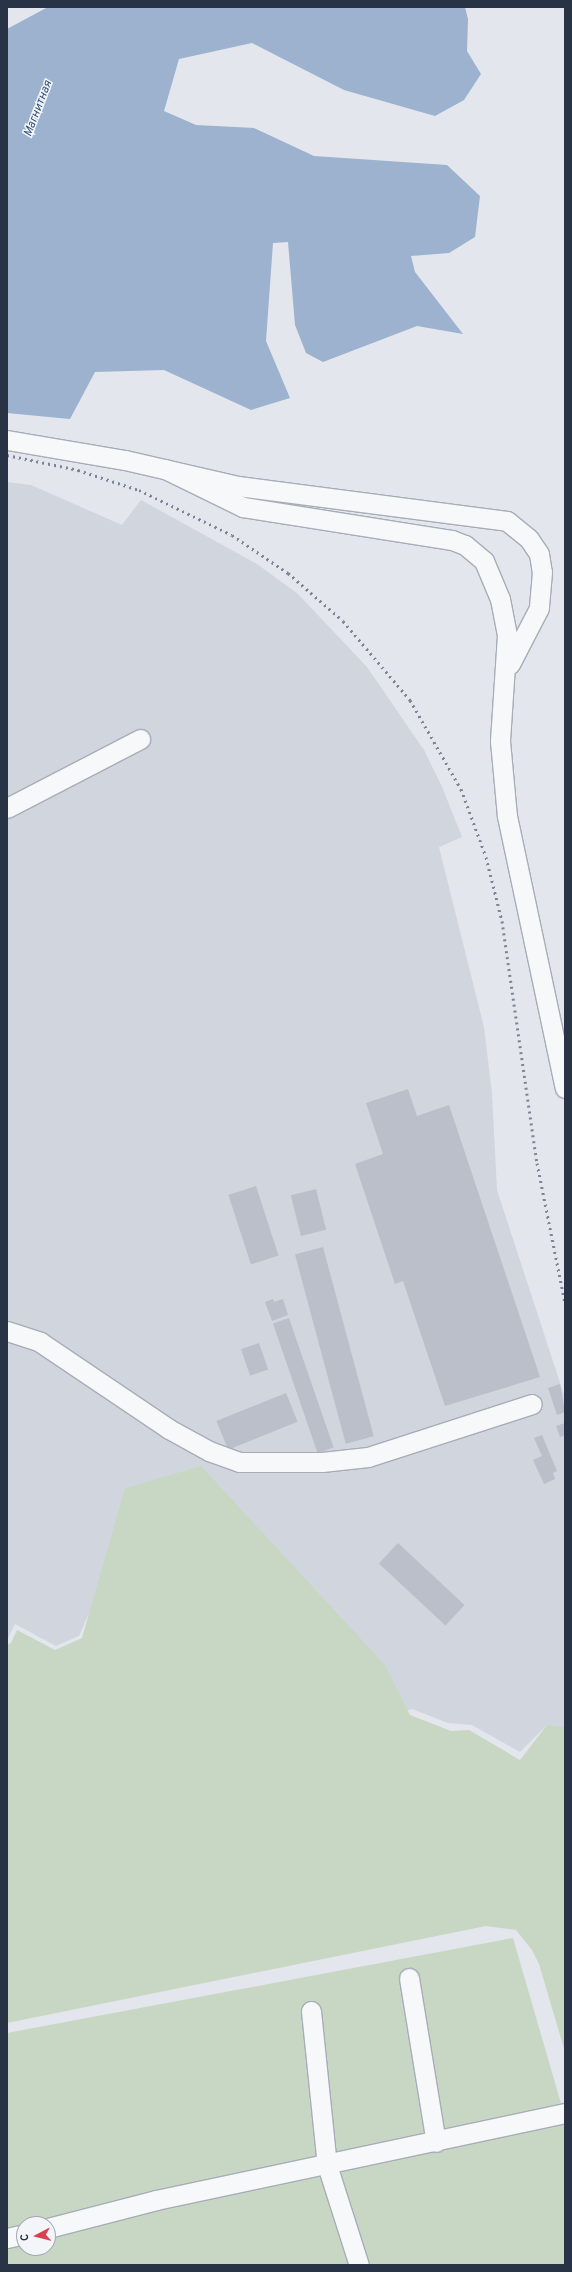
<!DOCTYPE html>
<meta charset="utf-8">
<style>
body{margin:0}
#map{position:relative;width:572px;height:2272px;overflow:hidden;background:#e3e6ec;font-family:Overpass,sans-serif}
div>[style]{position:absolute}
.built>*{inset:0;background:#d1d5de}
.green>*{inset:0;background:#c8d7c4}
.water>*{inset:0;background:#9cb2ce}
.building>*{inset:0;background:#babfca;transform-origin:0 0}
.roads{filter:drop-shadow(1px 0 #a7adb7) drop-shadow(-1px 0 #a7adb7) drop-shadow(0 1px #a7adb7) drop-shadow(0 -1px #a7adb7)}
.minor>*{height:19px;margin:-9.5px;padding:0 9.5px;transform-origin:9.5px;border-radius:9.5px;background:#f6f8fa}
.rail>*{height:3px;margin-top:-1.5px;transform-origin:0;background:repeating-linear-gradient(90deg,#7b8597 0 2px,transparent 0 6px)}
span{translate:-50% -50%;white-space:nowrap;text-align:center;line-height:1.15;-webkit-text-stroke:3px #f3f5f9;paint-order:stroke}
.water-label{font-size:12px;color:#304f7d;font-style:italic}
.frame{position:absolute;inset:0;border:8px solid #293346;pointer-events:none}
.north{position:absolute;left:16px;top:2216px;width:40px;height:40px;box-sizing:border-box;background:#f3f5f9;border:1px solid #a2a7b1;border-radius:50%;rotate:263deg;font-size:11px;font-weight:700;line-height:16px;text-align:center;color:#293346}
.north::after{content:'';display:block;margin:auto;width:14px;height:18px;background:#d84151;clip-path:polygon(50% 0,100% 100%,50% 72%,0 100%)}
</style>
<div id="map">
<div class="built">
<div style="clip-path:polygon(7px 482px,31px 485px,122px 525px,141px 500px,257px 564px,298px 594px,367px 667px,424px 750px,443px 789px,462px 837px,439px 847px,484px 1027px,492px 1094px,497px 1190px,565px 1398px,565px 1738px,547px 1725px,520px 1752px,472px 1725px,448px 1723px,412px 1709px,314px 1741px,94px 1602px,79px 1636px,56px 1646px,15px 1624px,7px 1640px)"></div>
</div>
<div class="green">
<div style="clip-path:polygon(201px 1466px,385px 1665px,410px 1715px,451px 1731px,469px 1730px,520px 1760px,547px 1725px,565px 1727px,565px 2052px,539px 1964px,532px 1950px,516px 1930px,486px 1926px,7px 2023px,7px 1645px,11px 1643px,17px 1630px,55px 1650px,82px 1638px,125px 1488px)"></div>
<div style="clip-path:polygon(evenodd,513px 1938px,565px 2117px,565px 2265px,7px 2265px,7px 2033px,513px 1938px,24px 2224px,48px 2224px,48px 2248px,24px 2248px,24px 2224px)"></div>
</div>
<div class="water">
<div style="clip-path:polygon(48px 7px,465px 7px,468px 19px,467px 51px,481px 74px,464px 100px,435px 116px,344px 90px,252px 43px,179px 59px,164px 111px,196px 125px,254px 128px,314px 156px,447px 165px,480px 196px,475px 237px,449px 253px,411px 256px,415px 272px,463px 334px,417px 326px,323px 362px,306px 353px,295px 325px,288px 242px,273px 243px,266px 341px,290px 398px,251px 410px,164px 370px,95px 372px,70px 419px,7px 413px,7px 29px)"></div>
</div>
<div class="building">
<div style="clip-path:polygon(408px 1089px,417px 1116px,449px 1105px,540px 1377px,445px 1406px,403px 1281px,395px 1284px,355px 1164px,383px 1154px,366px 1103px)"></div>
<div style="left:256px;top:1186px;width:73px;height:29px;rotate:72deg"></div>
<div style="left:316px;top:1189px;width:42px;height:26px;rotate:76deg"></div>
<div style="left:323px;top:1247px;width:196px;height:29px;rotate:75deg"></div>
<div style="clip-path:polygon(273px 1299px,274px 1302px,283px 1299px,288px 1315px,272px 1321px,265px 1302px)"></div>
<div style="left:289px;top:1318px;width:137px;height:17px;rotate:71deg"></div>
<div style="left:259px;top:1343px;width:28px;height:19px;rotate:71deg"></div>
<div style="clip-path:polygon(560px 1384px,565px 1412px,557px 1415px,548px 1388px)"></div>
<div style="left:286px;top:1393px;width:31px;height:75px;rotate:68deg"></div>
<div style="clip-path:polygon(565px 1423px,565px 1435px,560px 1437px,556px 1426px)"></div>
<div style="clip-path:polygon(542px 1435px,557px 1471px,553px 1473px,555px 1479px,544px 1484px,533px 1460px,542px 1456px,534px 1438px)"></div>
<div style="left:398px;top:1543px;width:91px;height:28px;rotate:43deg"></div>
</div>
<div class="roads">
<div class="minor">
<div style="left:7px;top:440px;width:120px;rotate:9.6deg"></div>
<div style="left:125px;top:460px;width:116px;rotate:13deg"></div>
<div style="left:238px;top:486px;width:271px;rotate:7.4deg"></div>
<div style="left:507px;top:521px;width:28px;rotate:39deg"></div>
<div style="left:529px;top:539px;width:18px;rotate:56deg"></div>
<div style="left:539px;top:554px;width:18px;rotate:81deg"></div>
<div style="left:542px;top:572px;width:36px;rotate:95deg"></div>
<div style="left:539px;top:608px;width:63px;rotate:117.4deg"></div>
<div style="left:165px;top:469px;width:87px;rotate:26deg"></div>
<div style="left:243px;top:507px;width:212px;rotate:9deg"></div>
<div style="left:452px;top:540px;width:14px;rotate:21deg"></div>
<div style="left:465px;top:545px;width:25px;rotate:40deg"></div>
<div style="left:484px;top:561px;width:41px;rotate:67.2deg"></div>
<div style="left:500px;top:599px;width:37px;rotate:79deg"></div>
<div style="left:507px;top:635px;width:106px;rotate:93.8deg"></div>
<div style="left:500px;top:741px;width:75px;rotate:84.7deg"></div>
<div style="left:507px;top:816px;width:278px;rotate:78deg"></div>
<div style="left:7px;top:808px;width:150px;rotate:-27.4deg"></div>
<div style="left:7px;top:1331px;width:35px;rotate:18deg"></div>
<div style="left:40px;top:1342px;width:156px;rotate:34deg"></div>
<div style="left:169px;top:1429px;width:46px;rotate:28.8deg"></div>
<div style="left:209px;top:1451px;width:32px;rotate:20deg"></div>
<div style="left:239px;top:1462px;width:83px"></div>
<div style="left:322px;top:1462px;width:46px;rotate:-6.2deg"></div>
<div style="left:368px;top:1457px;width:172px;rotate:-17.9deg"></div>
<div style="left:409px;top:1978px;width:166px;rotate:80.7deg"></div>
<div style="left:311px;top:2011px;width:155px;rotate:84.1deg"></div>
<div style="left:327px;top:2165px;width:105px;rotate:72.3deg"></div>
<div style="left:48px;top:2228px;width:112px;rotate:-14.5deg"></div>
<div style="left:156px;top:2200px;width:418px;rotate:-12deg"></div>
<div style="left:7px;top:2238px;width:17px;rotate:-13deg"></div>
</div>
</div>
<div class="rail">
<div style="left:7px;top:455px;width:73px;rotate:11.9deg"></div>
<div style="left:78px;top:470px;width:64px;rotate:18.2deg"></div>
<div style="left:139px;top:490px;width:103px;rotate:25.8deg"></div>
<div style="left:232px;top:535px;width:68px;rotate:34.2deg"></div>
<div style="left:288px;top:573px;width:73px;rotate:41.1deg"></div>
<div style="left:343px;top:621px;width:104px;rotate:49.7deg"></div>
<div style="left:410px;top:700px;width:103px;rotate:60.2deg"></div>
<div style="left:461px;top:789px;width:72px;rotate:69.8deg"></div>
<div style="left:486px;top:857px;width:66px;rotate:76deg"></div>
<div style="left:502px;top:921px;width:245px;rotate:81.8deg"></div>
<div style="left:537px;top:1163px;width:143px;rotate:78.7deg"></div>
</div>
<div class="water-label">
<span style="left:39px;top:109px;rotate:-69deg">Магнитная</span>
</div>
<div class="frame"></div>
<div class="north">С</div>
</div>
